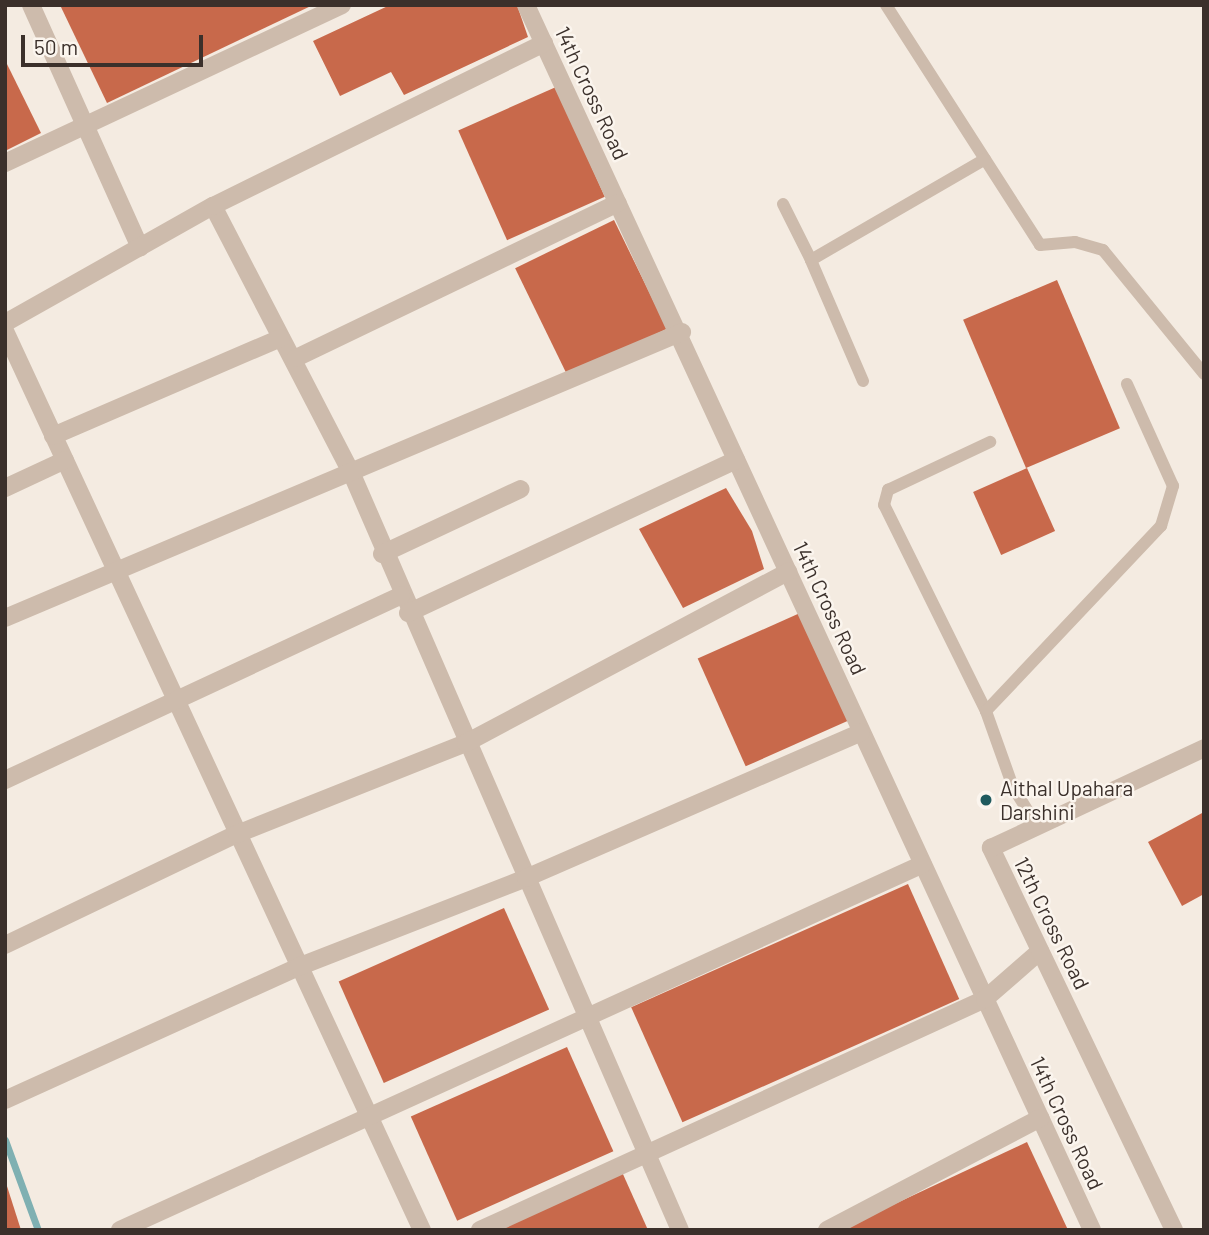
<!DOCTYPE html>
<style>
body{margin:0}
#map{position:relative;width:1209px;height:1235px;overflow:hidden;background:#f4ebe1;font-family:Barlow,sans-serif}
div>[style]{position:absolute}
.stream>*{height:7px;margin:-3.5px;padding:0 3.5px;transform-origin:3.5px;border-radius:3.5px;background:#7fb0b2}
.building>*{inset:0;background:#c8694b;transform-origin:0 0}
.service>*{height:12px;margin:-6px;padding:0 6px;transform-origin:6px;border-radius:6px;background:#cdbbac}
.minor>*{height:18px;margin:-9px;padding:0 9px;transform-origin:9px;border-radius:9px;background:#cdbbac}
.tertiary>*{height:18px;margin:-9px;padding:0 9px;transform-origin:9px;border-radius:9px;background:#cdbbac}
.dots>*{width:19px;height:19px;translate:-50% -50%;box-sizing:border-box;border:4px solid #fbf5ee;border-radius:50%}
span{translate:-50% -50%;white-space:nowrap;text-align:center;line-height:1.15;-webkit-text-stroke:5px #fbf5ee;paint-order:stroke}
.street-label{font-size:21px;color:#3b302b}
.poi-label{font-size:21px;color:#3b302b}
.left{translate:0 -50%;text-align:left}
.frame{position:absolute;inset:0;border:7px solid #3b302b;pointer-events:none}
.scale{position:absolute;left:21px;top:35px;width:182px;height:32px;box-sizing:border-box;border:4px solid #3b302b;border-top:0;padding-left:9px;font-size:21px;line-height:24px;white-space:nowrap;color:#3b302b;-webkit-text-stroke:5px #fbf5ee;paint-order:stroke}
</style>
<div id="map">
<div class="stream">
<div style="left:5px;top:1140px;width:96px;rotate:69.9deg"></div>
</div>
<div class="building">
<div style="clip-path:polygon(60px 5px,313px 5px,107px 103px)"></div>
<div style="clip-path:polygon(390px 5px,517px 5px,528px 37px,404px 95px,391px 72px,340px 96px,313px 41px)"></div>
<div style="clip-path:polygon(5px 60px,41px 133px,5px 151px)"></div>
<div style="left:556px;top:87px;width:120px;height:107px;rotate:66deg"></div>
<div style="left:614px;top:220px;width:121px;height:110px;rotate:64deg"></div>
<div style="left:1057px;top:280px;width:161px;height:102px;rotate:67deg"></div>
<div style="left:1027px;top:468px;width:69px;height:59px;rotate:66deg"></div>
<div style="clip-path:polygon(726px 488px,752px 531px,764px 569px,683px 608px,639px 529px)"></div>
<div style="left:800px;top:613px;width:118px;height:112px;rotate:66deg"></div>
<div style="clip-path:polygon(1204px 812px,1204px 894px,1182px 906px,1148px 842px)"></div>
<div style="left:908px;top:884px;width:126px;height:303px;rotate:66deg"></div>
<div style="left:504px;top:908px;width:111px;height:181px;rotate:66deg"></div>
<div style="left:567px;top:1047px;width:114px;height:171px;rotate:66deg"></div>
<div style="clip-path:polygon(1027px 1142px,1068px 1230px,839px 1230px)"></div>
<div style="clip-path:polygon(622px 1172px,648px 1230px,490px 1230px)"></div>
<div style="clip-path:polygon(5px 1183px,6px 1183px,21px 1230px,5px 1230px)"></div>
</div>
<div class="service">
<div style="left:886px;top:5px;width:285px;rotate:57.3deg"></div>
<div style="left:1040px;top:245px;width:35px;rotate:-5deg"></div>
<div style="left:1075px;top:242px;width:29px;rotate:16deg"></div>
<div style="left:1103px;top:250px;width:160px;rotate:50.8deg"></div>
<div style="left:783px;top:204px;width:63px;rotate:63.4deg"></div>
<div style="left:863px;top:381px;width:132px;rotate:-113.3deg"></div>
<div style="left:811px;top:260px;width:201px;rotate:-30.1deg"></div>
<div style="left:986px;top:711px;width:230px;rotate:-116.3deg"></div>
<div style="left:884px;top:505px;width:16px;rotate:-75deg"></div>
<div style="left:888px;top:490px;width:113px;rotate:-25.2deg"></div>
<div style="left:1037px;top:826px;width:46px;rotate:-121.6deg"></div>
<div style="left:1013px;top:787px;width:81px;rotate:-109.6deg"></div>
<div style="left:986px;top:711px;width:255px;rotate:-46.6deg"></div>
<div style="left:1161px;top:526px;width:42px;rotate:-73.3deg"></div>
<div style="left:1173px;top:486px;width:112px;rotate:-114.3deg"></div>
</div>
<div class="minor">
<div style="left:31px;top:5px;width:266px;rotate:65.8deg"></div>
<div style="left:526px;top:5px;width:1349px;rotate:65.2deg"></div>
<div style="left:5px;top:163px;width:372px;rotate:-25.1deg"></div>
<div style="left:213px;top:206px;width:300px;rotate:62.6deg"></div>
<div style="left:351px;top:472px;width:826px;rotate:66.54deg"></div>
<div style="left:5px;top:323px;width:239px;rotate:-29.4deg"></div>
<div style="left:213px;top:206px;width:369px;rotate:-26.2deg"></div>
<div style="left:5px;top:331px;width:991px;rotate:65.12deg"></div>
<div style="left:296px;top:358px;width:357px;rotate:-25.7deg"></div>
<div style="left:53px;top:436px;width:248px;rotate:-23.3deg"></div>
<div style="left:5px;top:488px;width:66px;rotate:-25deg"></div>
<div style="left:382px;top:554px;width:153px;rotate:-25.1deg"></div>
<div style="left:408px;top:613px;width:362px;rotate:-25deg"></div>
<div style="left:5px;top:618px;width:735px;rotate:-22.9deg"></div>
<div style="left:5px;top:780px;width:437px;rotate:-25deg"></div>
<div style="left:5px;top:945px;width:257px;rotate:-25.6deg"></div>
<div style="left:237px;top:834px;width:246px;rotate:-21.7deg"></div>
<div style="left:466px;top:743px;width:365px;rotate:-28deg"></div>
<div style="left:5px;top:1100px;width:322px;rotate:-24.4deg"></div>
<div style="left:298px;top:967px;width:245px;rotate:-21.3deg"></div>
<div style="left:526px;top:878px;width:365px;rotate:-23.5deg"></div>
<div style="left:120px;top:1230px;width:882px;rotate:-24.5deg"></div>
<div style="left:480px;top:1230px;width:555px;rotate:-24.58deg"></div>
<div style="left:985px;top:999px;width:73px;rotate:-41.1deg"></div>
<div style="left:827px;top:1230px;width:241px;rotate:-27.7deg"></div>
</div>
<div class="tertiary">
<div style="left:1174px;top:1230px;width:424px;rotate:-115.6deg"></div>
<div style="left:991px;top:848px;width:235px;rotate:-25.1deg"></div>
</div>
<div class="dots">
<div style="left:986px;top:800px;background:#1f5a5e"></div>
</div>
<div class="street-label">
<span style="left:592px;top:93px;rotate:65deg">14th Cross Road</span>
<span style="left:830px;top:608px;rotate:65deg">14th Cross Road</span>
<span style="left:1052px;top:923px;rotate:64deg">12th Cross Road</span>
<span style="left:1067px;top:1123px;rotate:65deg">14th Cross Road</span>
</div>
<div class="poi-label">
<span class="left" style="left:1000px;top:800px">Aithal Upahara<br>Darshini</span>
</div>
<div class="frame"></div>
<div class="scale">50 m</div>
</div>
